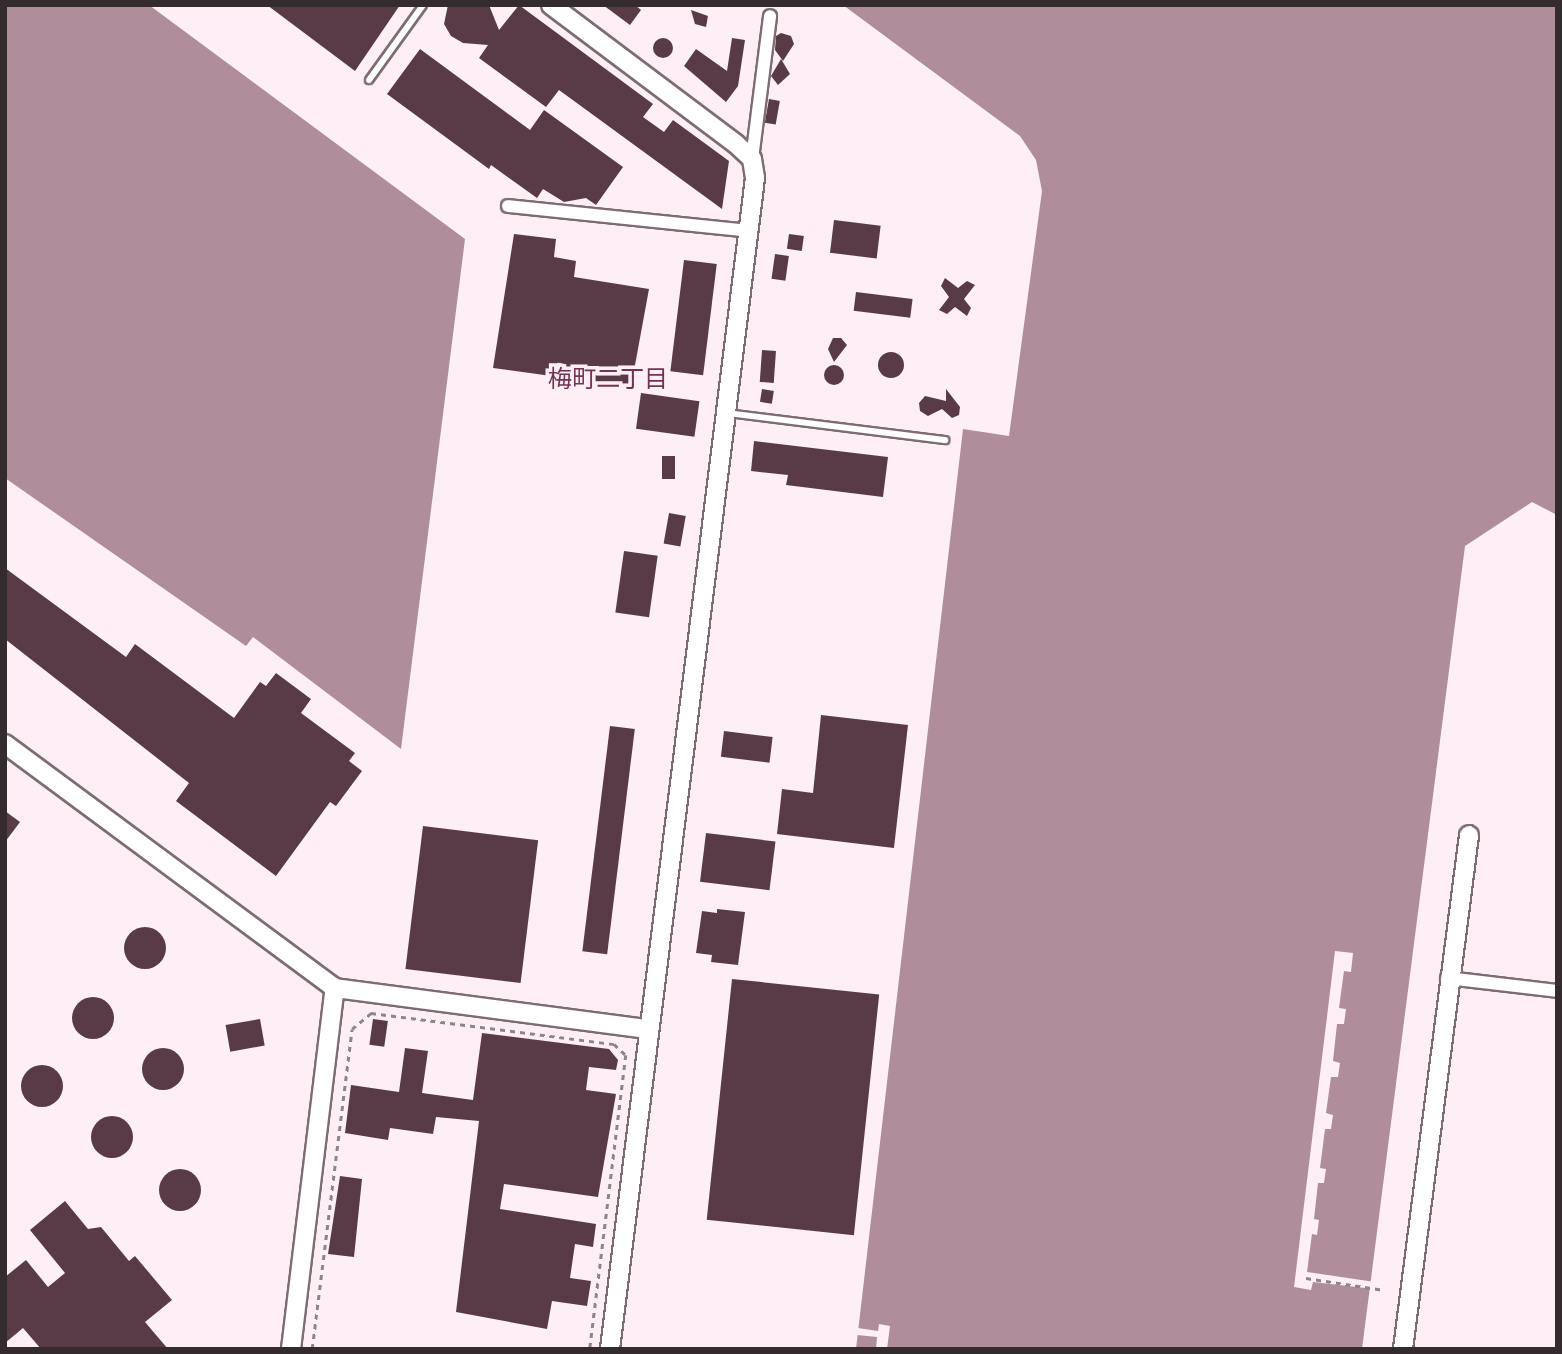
<!DOCTYPE html>
<meta charset="utf-8">
<style>
body{margin:0}
#map{position:relative;width:1562px;height:1354px;overflow:hidden;background:#fdeff5;font-family:"Space Grotesk","Noto Sans JP",sans-serif}
div>[style]{position:absolute}
.water>*{inset:0;background:#af8d9b}
.pier>*{inset:0;background:#fdeff5}
.building>*{inset:0;background:#593b48;transform-origin:0 0}
.round{border-radius:50%}
.path>*{height:2.5px;margin-top:-1.25px;transform-origin:0;background:repeating-linear-gradient(90deg,#8f8488 0 5px,transparent 0 10px)}
.roads{filter:drop-shadow(2px 0 #7f6c73) drop-shadow(-2px 0 #7f6c73) drop-shadow(0 2px #7f6c73) drop-shadow(0 -2px #7f6c73)}
.lane>*{height:6px;margin:-3px;padding:0 3px;transform-origin:3px;border-radius:3px;background:#fff}
.street>*{height:12px;margin:-6px;padding:0 6px;transform-origin:6px;border-radius:6px;background:#fff}
.secondary>*{height:18px;margin:-9px;padding:0 9px;transform-origin:9px;border-radius:9px;background:#fff}
span{translate:-50% -50%;white-space:nowrap;text-align:center;line-height:1.15;-webkit-text-stroke:7px #fdeff5;paint-order:stroke}
.neighbourhood-label{font-size:24px;color:#753353}
.frame{position:absolute;inset:0;border:7px solid #332b2e;pointer-events:none}
</style>
<div id="map">
<div class="water">
<div style="clip-path:polygon(5px 5px,149px 5px,465px 239px,401px 749px,253px 637px,246px 646px,5px 478px)"></div>
<div style="clip-path:polygon(843px 5px,1557px 5px,1557px 515px,1532px 502px,1465px 546px,1362px 1349px,856px 1349px,963px 429px,1009px 436px,1042px 191px,1036px 160px,1020px 136px)"></div>
</div>
<div class="pier">
<div style="clip-path:polygon(1335px 951px,1353px 953px,1351px 972px,1344px 971px,1339px 1008px,1346px 1009px,1344px 1024px,1337px 1024px,1333px 1061px,1340px 1063px,1338px 1077px,1331px 1077px,1326px 1113px,1333px 1115px,1331px 1129px,1325px 1129px,1320px 1168px,1326px 1169px,1324px 1183px,1318px 1183px,1314px 1219px,1319px 1220px,1317px 1235px,1312px 1234px,1307px 1272px,1375px 1282px,1374px 1289px,1313px 1282px,1311px 1290px,1294px 1287px)"></div>
<div style="clip-path:polygon(879px 1324px,890px 1326px,887px 1349px,876px 1349px,877px 1337px,857px 1335px,858px 1328px,878px 1331px)"></div>
</div>
<div class="building">
<div style="clip-path:polygon(267px 5px,400px 5px,355px 71px)"></div>
<div style="clip-path:polygon(448px 5px,489px 5px,499px 30px,519px 5px,653px 104px,643px 117px,664px 132px,673px 120px,729px 161px,722px 209px,559px 90px,546px 107px,479px 58px,488px 45px,463px 43px,451px 36px,444px 24px)"></div>
<div style="clip-path:polygon(603px 5px,635px 5px,641px 10px,630px 25px)"></div>
<div style="clip-path:polygon(691px 10px,708px 16px,706px 27px,695px 24px)"></div>
<div style="clip-path:polygon(781px 33px,791px 36px,794px 44px,783px 61px,775px 50px,776px 36px)"></div>
<div style="clip-path:polygon(732px 38px,745px 40px,738px 86px,726px 102px,684px 66px,696px 49px,727px 71px)"></div>
<div class="round" style="left:653px;top:38px;width:20px;height:20px"></div>
<div style="clip-path:polygon(420px 49px,530px 130px,544px 110px,623px 167px,596px 205px,586px 198px,564px 202px,543px 189px,537px 198px,491px 165px,489px 169px,387px 94px)"></div>
<div style="clip-path:polygon(781px 59px,790px 74px,778px 85px,771px 76px)"></div>
<div style="left:769px;top:99px;width:11px;height:24px;rotate:10deg"></div>
<div style="left:834px;top:220px;width:47px;height:33px;rotate:7deg"></div>
<div style="clip-path:polygon(514px 234px,556px 239px,554px 257px,576px 261px,574px 277px,649px 289px,631px 387px,493px 368px)"></div>
<div style="left:789px;top:234px;width:15px;height:15px;rotate:8deg"></div>
<div style="left:775px;top:254px;width:14px;height:25px;rotate:8deg"></div>
<div style="left:684px;top:260px;width:33px;height:112px;rotate:7deg"></div>
<div style="clip-path:polygon(945px 278px,958px 288px,967px 281px,975px 285px,964px 299px,971px 308px,967px 316px,955px 307px,947px 314px,939px 310px,949px 297px,941px 286px)"></div>
<div style="left:856px;top:292px;width:57px;height:19px;rotate:7deg"></div>
<div style="clip-path:polygon(833px 338px,841px 338px,847px 345px,834px 362px,828px 349px)"></div>
<div style="left:762px;top:350px;width:14px;height:32px;rotate:4deg"></div>
<div class="round" style="left:878px;top:352px;width:26px;height:26px"></div>
<div class="round" style="left:824px;top:365px;width:20px;height:20px"></div>
<div style="left:762px;top:389px;width:12px;height:13px;rotate:9deg"></div>
<div style="clip-path:polygon(946px 389px,960px 407px,959px 415px,952px 418px,942px 409px,928px 416px,920px 411px,919px 403px,925px 396px,946px 401px)"></div>
<div style="left:641px;top:393px;width:59px;height:36px;rotate:8deg"></div>
<div style="clip-path:polygon(754px 441px,888px 457px,883px 497px,786px 485px,788px 475px,751px 471px)"></div>
<div style="left:662px;top:456px;width:13px;height:23px"></div>
<div style="left:669px;top:513px;width:17px;height:31px;rotate:10deg"></div>
<div style="left:624px;top:551px;width:34px;height:62px;rotate:8deg"></div>
<div style="clip-path:polygon(5px 568px,126px 657px,135px 644px,234px 718px,260px 682px,266px 686px,276px 673px,311px 699px,301px 713px,355px 753px,349px 761px,362px 771px,336px 806px,330px 802px,276px 876px,176px 801px,189px 783px,5px 639px)"></div>
<div style="clip-path:polygon(821px 715px,908px 725px,894px 848px,777px 834px,782px 789px,813px 793px)"></div>
<div style="left:610px;top:726px;width:25px;height:227px;rotate:7deg"></div>
<div style="left:724px;top:731px;width:49px;height:26px;rotate:7deg"></div>
<div style="clip-path:polygon(5px 811px,20px 822px,5px 842px)"></div>
<div style="left:423px;top:826px;width:116px;height:144px;rotate:7deg"></div>
<div style="left:706px;top:833px;width:70px;height:49px;rotate:7deg"></div>
<div style="clip-path:polygon(717px 909px,745px 912px,738px 965px,711px 962px,712px 955px,696px 953px,702px 911px,717px 913px)"></div>
<div class="round" style="left:124px;top:927px;width:42px;height:42px"></div>
<div style="left:732px;top:979px;width:148px;height:242px;rotate:6deg"></div>
<div class="round" style="left:72px;top:997px;width:42px;height:42px"></div>
<div style="left:260px;top:1019px;width:27px;height:35px;rotate:80deg"></div>
<div style="left:373px;top:1019px;width:15px;height:26px;rotate:8deg"></div>
<div style="clip-path:polygon(482px 1033px,609px 1049px,618px 1060px,616px 1070px,589px 1067px,586px 1090px,616px 1094px,598px 1197px,504px 1184px,500px 1209px,596px 1224px,593px 1247px,575px 1244px,570px 1278px,591px 1281px,587px 1306px,552px 1301px,547px 1329px,456px 1312px,479px 1121px,436px 1117px,433px 1134px,390px 1128px,388px 1140px,345px 1133px,351px 1085px,399px 1092px,405px 1048px,428px 1051px,422px 1093px,473px 1100px)"></div>
<div class="round" style="left:142px;top:1048px;width:42px;height:42px"></div>
<div class="round" style="left:21px;top:1065px;width:42px;height:42px"></div>
<div class="round" style="left:91px;top:1116px;width:42px;height:42px"></div>
<div class="round" style="left:159px;top:1169px;width:42px;height:42px"></div>
<div style="clip-path:polygon(340px 1176px,362px 1179px,354px 1257px,328px 1254px)"></div>
<div style="clip-path:polygon(65px 1201px,88px 1229px,101px 1227px,129px 1261px,135px 1256px,172px 1300px,145px 1322px,168px 1349px,41px 1349px,23px 1328px,5px 1343px,5px 1277px,26px 1260px,48px 1287px,65px 1273px,30px 1230px)"></div>
</div>
<div class="path">
<div style="left:1306px;top:1278px;width:79px;rotate:8.7deg"></div>
<div style="left:312px;top:1349px;width:322px;rotate:-82.9deg"></div>
<div style="left:352px;top:1029px;width:25px;rotate:-40deg"></div>
<div style="left:371px;top:1013px;width:245px;rotate:7.3deg"></div>
<div style="left:614px;top:1044px;width:16px;rotate:43deg"></div>
<div style="left:626px;top:1055px;width:296px;rotate:97deg"></div>
</div>
<div class="roads">
<div class="lane">
<div style="left:369px;top:80px;width:92px;rotate:-54.2deg"></div>
<div style="left:727px;top:413px;width:220px;rotate:7.1deg"></div>
</div>
<div class="street">
<div style="left:752px;top:159px;width:144px;rotate:-82.8deg"></div>
<div style="left:508px;top:206px;width:241px;rotate:5.9deg"></div>
<div style="left:1447px;top:978px;width:111px;rotate:6.7deg"></div>
</div>
<div class="secondary">
<div style="left:551px;top:5px;width:231px;rotate:36.9deg"></div>
<div style="left:736px;top:144px;width:22px;rotate:43deg"></div>
<div style="left:752px;top:159px;width:19px;rotate:81deg"></div>
<div style="left:755px;top:178px;width:1180px;rotate:97.06deg"></div>
<div style="left:5px;top:744px;width:410px;rotate:36.5deg"></div>
<div style="left:335px;top:988px;width:316px;rotate:7.5deg"></div>
<div style="left:291px;top:1349px;width:364px;rotate:-83.1deg"></div>
<div style="left:1403px;top:1349px;width:518px;rotate:-82.68deg"></div>
</div>
</div>
<div class="neighbourhood-label">
<span style="left:608px;top:379px">梅町二丁目</span>
</div>
<div class="frame"></div>
</div>
